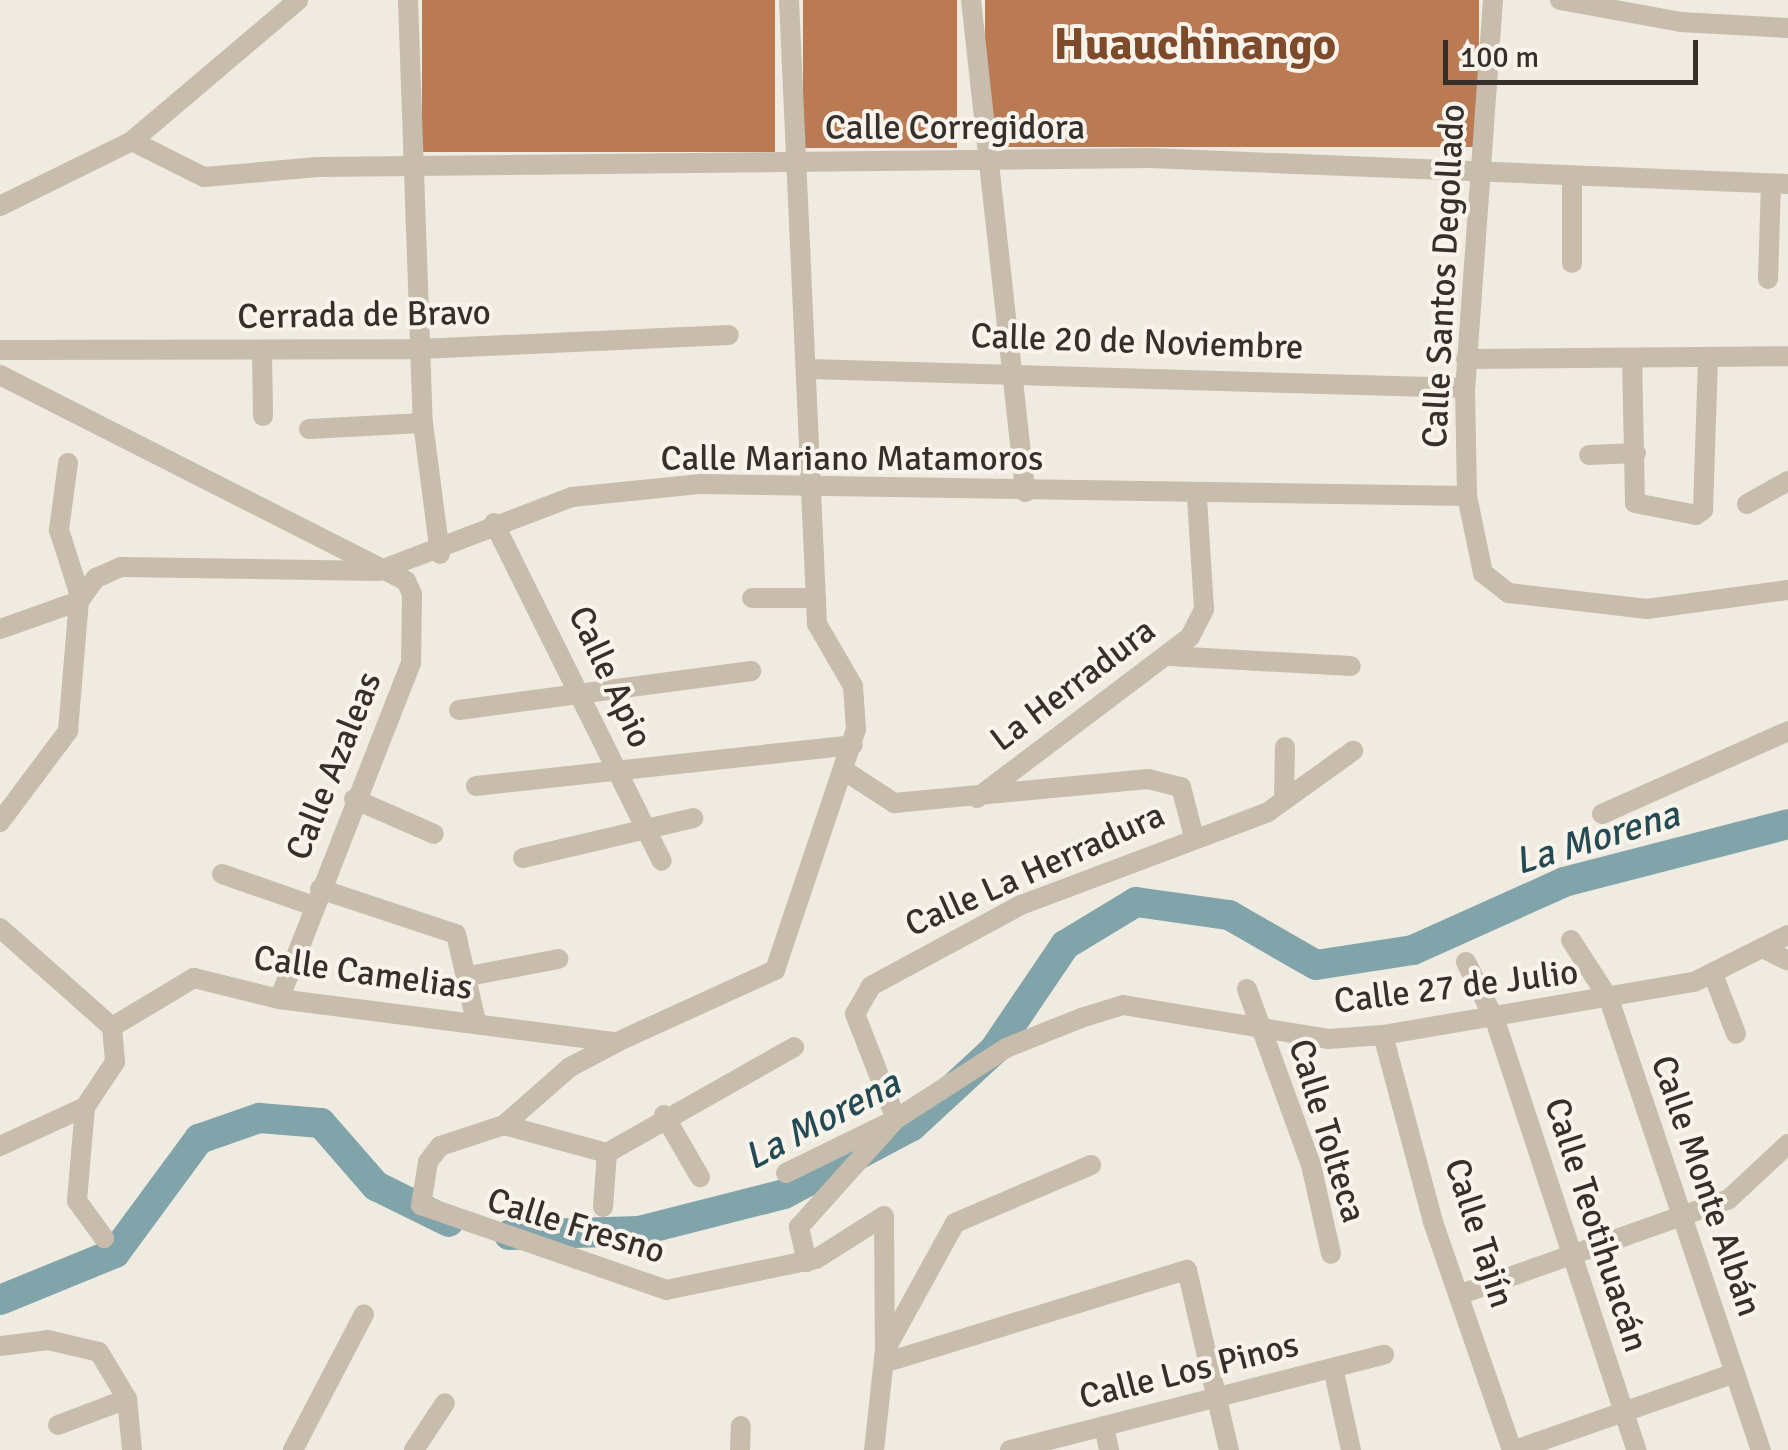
<!DOCTYPE html>
<meta charset="utf-8">
<style>
body{margin:0}
#map{position:relative;width:1788px;height:1450px;overflow:hidden;background:#f0ebe0;font-family:Signika,sans-serif}
div>[style]{position:absolute}
.river>*{height:30px;margin:-15px;padding:0 15px;transform-origin:15px;border-radius:15px;background:#81a4ab}
.building>*{inset:0;background:#ba7a54;transform-origin:0 0}
.minor>*{height:20px;margin:-10px;padding:0 10px;transform-origin:10px;border-radius:10px;background:#c8bcac}
span{translate:-50% -50%;white-space:nowrap;text-align:center;line-height:1.15;-webkit-text-stroke:8px #f8f4ec;paint-order:stroke}
.street-label{font-size:35px;color:#37302a}
.water-label{font-size:38px;color:#244b54;font-style:italic}
.district-label{font-size:45px;color:#7d4a2c;font-weight:700}
.scale{position:absolute;left:1443px;top:40px;width:255px;height:45px;box-sizing:border-box;border:5px solid #37302a;border-top:0;padding-left:12px;font-size:30px;line-height:35px;white-space:nowrap;color:#37302a;-webkit-text-stroke:8px #f8f4ec;paint-order:stroke}
</style>
<div id="map">
<div class="river">
<div style="left:509px;top:1235px;width:130px;rotate:-1.8deg"></div>
<div style="left:639px;top:1231px;width:150px;rotate:-14.3deg"></div>
<div style="left:784px;top:1194px;width:145px;rotate:-28deg"></div>
<div style="left:912px;top:1126px;width:112px;rotate:-42.8deg"></div>
<div style="left:994px;top:1050px;width:127px;rotate:-55.9deg"></div>
<div style="left:1065px;top:945px;width:83px;rotate:-31.2deg"></div>
<div style="left:1136px;top:902px;width:94px;rotate:8deg"></div>
<div style="left:1229px;top:915px;width:100px;rotate:29.9deg"></div>
<div style="left:1316px;top:965px;width:98px;rotate:-8.8deg"></div>
<div style="left:1413px;top:950px;width:166px;rotate:-24.2deg"></div>
<div style="left:1564px;top:882px;width:231px;rotate:-14.5deg"></div>
<div style="left:0;top:1300px;width:124px;rotate:-22.2deg"></div>
<div style="left:115px;top:1253px;width:142px;rotate:-53.6deg"></div>
<div style="left:199px;top:1139px;width:64px;rotate:-19.3deg"></div>
<div style="left:259px;top:1118px;width:62px;rotate:4.6deg"></div>
<div style="left:321px;top:1123px;width:84px;rotate:48.9deg"></div>
<div style="left:376px;top:1186px;width:81px;rotate:26.3deg"></div>
</div>
<div class="building">
<div style="left:422px;top:0;width:353px;height:152px"></div>
<div style="left:803px;top:0;width:154px;height:148px"></div>
<div style="left:985px;top:0;width:494px;height:147px"></div>
</div>
<div class="minor">
<div style="left:408px;top:0;width:423px;rotate:88deg"></div>
<div style="left:423px;top:423px;width:132px;rotate:82.6deg"></div>
<div style="left:971px;top:0;width:495px;rotate:83.7deg"></div>
<div style="left:1493px;top:0;width:389px;rotate:94.1deg"></div>
<div style="left:1465px;top:388px;width:108px;rotate:88.9deg"></div>
<div style="left:1467px;top:496px;width:79px;rotate:78.3deg"></div>
<div style="left:1483px;top:573px;width:33px;rotate:38deg"></div>
<div style="left:1509px;top:593px;width:139px;rotate:6.6deg"></div>
<div style="left:1647px;top:609px;width:142px;rotate:-7.7deg"></div>
<div style="left:1560px;top:0;width:123px;rotate:10.3deg"></div>
<div style="left:1681px;top:22px;width:107px;rotate:3.2deg"></div>
<div style="left:132px;top:141px;width:80px;rotate:26.6deg"></div>
<div style="left:204px;top:177px;width:114px;rotate:-5deg"></div>
<div style="left:318px;top:167px;width:832px;rotate:-0.62deg"></div>
<div style="left:1150px;top:158px;width:639px;rotate:2.33deg"></div>
<div style="left:1572px;top:179px;width:84px;rotate:90deg"></div>
<div style="left:0;top:206px;width:147px;rotate:-26.2deg"></div>
<div style="left:132px;top:141px;width:218px;rotate:-40.3deg"></div>
<div style="left:1768px;top:279px;width:95px;rotate:-88.2deg"></div>
<div style="left:0;top:350px;width:419px;rotate:-0.1deg"></div>
<div style="left:419px;top:349px;width:310px;rotate:-2.6deg"></div>
<div style="left:262px;top:350px;width:66px;rotate:89.1deg"></div>
<div style="left:1632px;top:358px;width:145px;rotate:88.8deg"></div>
<div style="left:1635px;top:503px;width:62px;rotate:11.1deg"></div>
<div style="left:1696px;top:515px;width:9px;rotate:-36deg"></div>
<div style="left:1703px;top:510px;width:153px;rotate:-88.1deg"></div>
<div style="left:1466px;top:359px;width:322px;rotate:-0.5deg"></div>
<div style="left:808px;top:369px;width:657px;rotate:1.66deg"></div>
<div style="left:0;top:375px;width:455px;rotate:26.9deg"></div>
<div style="left:406px;top:581px;width:14px;rotate:65deg"></div>
<div style="left:412px;top:594px;width:69px;rotate:90.8deg"></div>
<div style="left:411px;top:663px;width:361px;rotate:111.4deg"></div>
<div style="left:309px;top:429px;width:114px;rotate:-3deg"></div>
<div style="left:1589px;top:455px;width:47px;rotate:-2.4deg"></div>
<div style="left:68px;top:463px;width:68px;rotate:97.7deg"></div>
<div style="left:59px;top:530px;width:72px;rotate:72.3deg"></div>
<div style="left:1747px;top:504px;width:47px;rotate:-29.3deg"></div>
<div style="left:494px;top:523px;width:377px;rotate:63.6deg"></div>
<div style="left:752px;top:598px;width:64px"></div>
<div style="left:0;top:629px;width:84px;rotate:-19.5deg"></div>
<div style="left:1170px;top:656px;width:181px;rotate:3.2deg"></div>
<div style="left:459px;top:710px;width:295px;rotate:-7.6deg"></div>
<div style="left:845px;top:771px;width:59px;rotate:33.1deg"></div>
<div style="left:894px;top:803px;width:255px;rotate:-5.4deg"></div>
<div style="left:1148px;top:779px;width:34px;rotate:14deg"></div>
<div style="left:1181px;top:787px;width:48px;rotate:75.4deg"></div>
<div style="left:476px;top:786px;width:379px;rotate:-6.2deg"></div>
<div style="left:977px;top:798px;width:267px;rotate:-37.1deg"></div>
<div style="left:1190px;top:637px;width:31px;rotate:-63deg"></div>
<div style="left:1204px;top:609px;width:111px;rotate:-93.6deg"></div>
<div style="left:1284px;top:798px;width:51px;rotate:-88.9deg"></div>
<div style="left:354px;top:799px;width:87px;rotate:23.6deg"></div>
<div style="left:1602px;top:814px;width:204px;rotate:-24deg"></div>
<div style="left:0;top:822px;width:114px;rotate:-53.2deg"></div>
<div style="left:68px;top:731px;width:130px;rotate:-85.2deg"></div>
<div style="left:79px;top:601px;width:29px;rotate:-54deg"></div>
<div style="left:96px;top:578px;width:27px;rotate:-24deg"></div>
<div style="left:121px;top:567px;width:257px;rotate:0.9deg"></div>
<div style="left:378px;top:571px;width:208px;rotate:-20.9deg"></div>
<div style="left:572px;top:497px;width:130px;rotate:-5.8deg"></div>
<div style="left:701px;top:484px;width:766px;rotate:0.9deg"></div>
<div style="left:523px;top:858px;width:175px;rotate:-13.2deg"></div>
<div style="left:222px;top:874px;width:97px;rotate:19.2deg"></div>
<div style="left:320px;top:889px;width:143px;rotate:18.3deg"></div>
<div style="left:456px;top:934px;width:89px;rotate:77.1deg"></div>
<div style="left:0;top:928px;width:149px;rotate:41.5deg"></div>
<div style="left:112px;top:1027px;width:35px;rotate:85deg"></div>
<div style="left:115px;top:1062px;width:54px;rotate:123.7deg"></div>
<div style="left:85px;top:1107px;width:94px;rotate:155.4deg"></div>
<div style="left:1571px;top:940px;width:70px;rotate:57.2deg"></div>
<div style="left:1609px;top:999px;width:476px;rotate:71.4deg"></div>
<div style="left:1763px;top:948px;width:28px;rotate:27deg"></div>
<div style="left:1466px;top:962px;width:65px;rotate:63.4deg"></div>
<div style="left:1495px;top:1020px;width:453px;rotate:71.8deg"></div>
<div style="left:1713px;top:974px;width:64px;rotate:69deg"></div>
<div style="left:469px;top:976px;width:91px;rotate:-10.8deg"></div>
<div style="left:1247px;top:989px;width:187px;rotate:70deg"></div>
<div style="left:1311px;top:1165px;width:91px;rotate:77.3deg"></div>
<div style="left:112px;top:1027px;width:96px;rotate:-30.9deg"></div>
<div style="left:194px;top:978px;width:88px;rotate:13.9deg"></div>
<div style="left:279px;top:999px;width:341px;rotate:7.3deg"></div>
<div style="left:617px;top:1042px;width:174px;rotate:-24.5deg"></div>
<div style="left:775px;top:970px;width:254px;rotate:-71.4deg"></div>
<div style="left:856px;top:729px;width:43px;rotate:-94deg"></div>
<div style="left:853px;top:686px;width:72px;rotate:-120.1deg"></div>
<div style="left:817px;top:624px;width:625px;rotate:-92.57deg"></div>
<div style="left:1383px;top:1035px;width:194px;rotate:75deg"></div>
<div style="left:1433px;top:1222px;width:241px;rotate:70.9deg"></div>
<div style="left:616px;top:1043px;width:52px;rotate:152.4deg"></div>
<div style="left:570px;top:1067px;width:88px;rotate:138.7deg"></div>
<div style="left:504px;top:1125px;width:67px;rotate:161.8deg"></div>
<div style="left:440px;top:1146px;width:20px;rotate:127deg"></div>
<div style="left:428px;top:1162px;width:44px;rotate:99.2deg"></div>
<div style="left:421px;top:1205px;width:259px;rotate:19.1deg"></div>
<div style="left:666px;top:1290px;width:153px;rotate:-11.7deg"></div>
<div style="left:816px;top:1259px;width:80px;rotate:-32.3deg"></div>
<div style="left:884px;top:1216px;width:133px;rotate:89.6deg"></div>
<div style="left:885px;top:1349px;width:102px;rotate:96.2deg"></div>
<div style="left:85px;top:1107px;width:94px;rotate:94.9deg"></div>
<div style="left:77px;top:1201px;width:46px;rotate:53.9deg"></div>
<div style="left:664px;top:1115px;width:72px;rotate:59.9deg"></div>
<div style="left:504px;top:1125px;width:107px;rotate:15.2deg"></div>
<div style="left:607px;top:1153px;width:215px;rotate:-29.5deg"></div>
<div style="left:786px;top:1173px;width:123px;rotate:-26.1deg"></div>
<div style="left:896px;top:1119px;width:113px;rotate:-111.3deg"></div>
<div style="left:855px;top:1014px;width:32px;rotate:-60deg"></div>
<div style="left:871px;top:986px;width:170px;rotate:-28.4deg"></div>
<div style="left:1021px;top:905px;width:264px;rotate:-20.6deg"></div>
<div style="left:1268px;top:812px;width:105px;rotate:-35.7deg"></div>
<div style="left:603px;top:1207px;width:54px;rotate:-85.8deg"></div>
<div style="left:807px;top:1262px;width:36px;rotate:-103deg"></div>
<div style="left:799px;top:1227px;width:145px;rotate:-48.1deg"></div>
<div style="left:896px;top:1119px;width:131px;rotate:-32.8deg"></div>
<div style="left:1006px;top:1048px;width:81px;rotate:-21.8deg"></div>
<div style="left:1081px;top:1018px;width:44px;rotate:-17.2deg"></div>
<div style="left:1123px;top:1005px;width:208px;rotate:9.4deg"></div>
<div style="left:1328px;top:1039px;width:55px;rotate:-4.2deg"></div>
<div style="left:1383px;top:1035px;width:315px;rotate:-9.7deg"></div>
<div style="left:1694px;top:982px;width:105px;rotate:-26.6deg"></div>
<div style="left:1464px;top:1293px;width:281px;rotate:-19.5deg"></div>
<div style="left:1729px;top:1199px;width:81px;rotate:-43deg"></div>
<div style="left:888px;top:1345px;width:139px;rotate:-61.2deg"></div>
<div style="left:955px;top:1223px;width:148px;rotate:-23.1deg"></div>
<div style="left:0;top:1346px;width:48px;rotate:-7.1deg"></div>
<div style="left:48px;top:1340px;width:52px;rotate:13.2deg"></div>
<div style="left:99px;top:1352px;width:55px;rotate:59.2deg"></div>
<div style="left:127px;top:1399px;width:51px;rotate:84.4deg"></div>
<div style="left:884px;top:1363px;width:317px;rotate:-17.1deg"></div>
<div style="left:1187px;top:1270px;width:185px;rotate:76.9deg"></div>
<div style="left:1333px;top:1368px;width:84px;rotate:77.6deg"></div>
<div style="left:58px;top:1425px;width:74px;rotate:-20.6deg"></div>
<div style="left:1104px;top:1426px;width:25px;rotate:78deg"></div>
<div style="left:293px;top:1450px;width:153px;rotate:-62.4deg"></div>
<div style="left:414px;top:1450px;width:56px;rotate:-56.6deg"></div>
<div style="left:740px;top:1450px;width:24px;rotate:-88deg"></div>
<div style="left:1010px;top:1450px;width:386px;rotate:-14.3deg"></div>
<div style="left:1515px;top:1450px;width:233px;rotate:-19.3deg"></div>
</div>
<div class="street-label">
<span style="left:955px;top:128px">Calle Corregidora</span>
<span style="left:1444px;top:276px;rotate:-87deg">Calle Santos Degollado</span>
<span style="left:364px;top:315px;rotate:-1deg">Cerrada de Bravo</span>
<span style="left:1137px;top:342px;rotate:2deg">Calle 20 de Noviembre</span>
<span style="left:852px;top:459px">Calle Mariano Matamoros</span>
<span style="left:610px;top:677px;rotate:65deg">Calle Apio</span>
<span style="left:1073px;top:685px;rotate:-37deg">La Herradura</span>
<span style="left:334px;top:766px;rotate:-68deg">Calle Azaleas</span>
<span style="left:1035px;top:870px;rotate:-24deg">Calle La Herradura</span>
<span style="left:363px;top:973px;rotate:8deg">Calle Camelias</span>
<span style="left:1456px;top:987px;rotate:-7deg">Calle 27 de Julio</span>
<span style="left:1327px;top:1131px;rotate:73deg">Calle Tolteca</span>
<span style="left:1706px;top:1186px;rotate:71deg">Calle Monte Albán</span>
<span style="left:1596px;top:1225px;rotate:72deg">Calle Teotihuacán</span>
<span style="left:576px;top:1226px;rotate:17deg">Calle Fresno</span>
<span style="left:1479px;top:1233px;rotate:72deg">Calle Tajín</span>
<span style="left:1189px;top:1371px;rotate:-14deg">Calle Los Pinos</span>
</div>
<div class="water-label">
<span style="left:1597px;top:838px;rotate:-17deg">La Morena</span>
<span style="left:822px;top:1120px;rotate:-28deg">La Morena</span>
</div>
<div class="district-label">
<span style="left:1195px;top:45px">Huauchinango</span>
</div>
<div class="scale">100 m</div>
</div>
